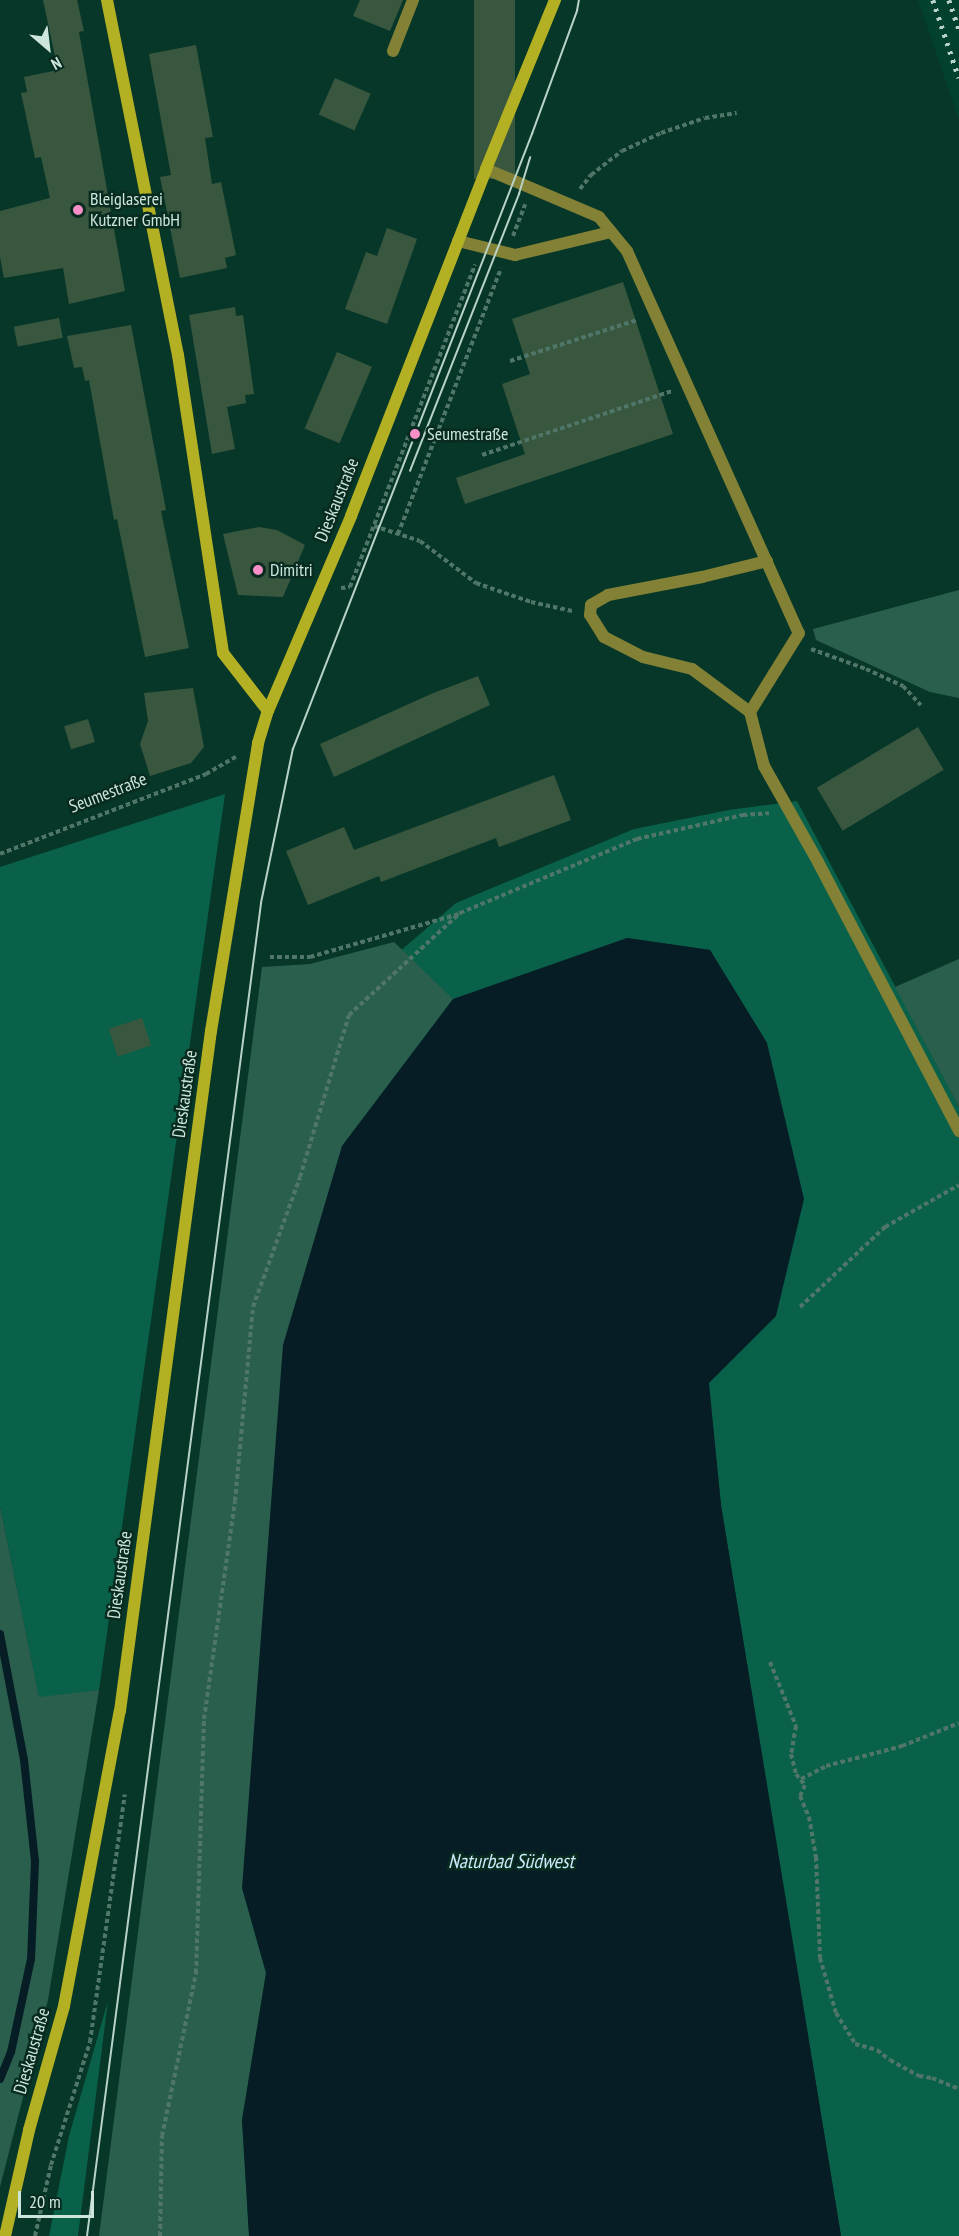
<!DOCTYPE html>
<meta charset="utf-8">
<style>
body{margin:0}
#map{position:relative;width:959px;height:2236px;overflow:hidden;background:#073729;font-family:"PT Sans Narrow",sans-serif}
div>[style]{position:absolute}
.built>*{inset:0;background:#02402f}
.green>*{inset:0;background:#096149}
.forest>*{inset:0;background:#2a5f4d}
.water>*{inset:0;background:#071d25}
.stream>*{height:8px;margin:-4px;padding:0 4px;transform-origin:4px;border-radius:4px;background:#071d25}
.building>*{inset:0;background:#39573e;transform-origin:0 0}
.path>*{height:4px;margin-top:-2px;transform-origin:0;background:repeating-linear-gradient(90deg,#4f7669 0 4.5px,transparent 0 7.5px)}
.lane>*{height:12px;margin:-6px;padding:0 6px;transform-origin:6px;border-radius:6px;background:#828135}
.street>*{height:12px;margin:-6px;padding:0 6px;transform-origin:6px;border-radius:6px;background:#828135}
.secondary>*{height:12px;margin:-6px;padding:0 6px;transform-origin:6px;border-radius:6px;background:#b3b024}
.tram>*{height:1.5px;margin:-0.75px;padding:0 0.75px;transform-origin:0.75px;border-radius:0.75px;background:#b8d2c8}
.rail>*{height:4.5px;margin-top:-2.25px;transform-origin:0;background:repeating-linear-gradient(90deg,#b8d2c8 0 3px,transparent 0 9px)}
.dots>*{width:16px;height:16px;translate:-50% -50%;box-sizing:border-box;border:3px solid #082b20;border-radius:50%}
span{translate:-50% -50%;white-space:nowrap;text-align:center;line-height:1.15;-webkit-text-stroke:5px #082b20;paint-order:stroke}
.poi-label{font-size:18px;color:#cee5dc}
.left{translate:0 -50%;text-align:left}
.street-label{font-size:18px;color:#cee5dc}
.water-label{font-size:20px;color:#cae9f8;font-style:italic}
.north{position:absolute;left:18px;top:18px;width:60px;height:60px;-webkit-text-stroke:4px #082b20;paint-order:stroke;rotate:152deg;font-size:16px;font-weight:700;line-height:24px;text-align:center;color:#cee5dc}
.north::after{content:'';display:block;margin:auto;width:21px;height:27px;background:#cee5dc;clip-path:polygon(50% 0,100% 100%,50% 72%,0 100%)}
.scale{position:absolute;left:18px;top:2191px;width:76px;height:27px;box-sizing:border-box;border:3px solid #cee5dc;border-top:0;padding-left:8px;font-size:18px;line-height:21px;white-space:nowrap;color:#cee5dc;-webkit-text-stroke:4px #082b20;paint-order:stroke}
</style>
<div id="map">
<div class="built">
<div style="clip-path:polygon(918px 0,959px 0,959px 120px)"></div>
</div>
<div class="green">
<div style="clip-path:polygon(225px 794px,99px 1690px,39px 1698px,0 1506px,0 867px)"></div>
<div style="clip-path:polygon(797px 801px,959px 1107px,959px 2236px,841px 2236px,721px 1505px,708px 1383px,776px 1316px,767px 1043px,710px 950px,627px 938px,266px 1973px,242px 2120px,249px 2236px,154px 2236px,151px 2134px,333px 1009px,456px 903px,634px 829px,729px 810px)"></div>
<div style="clip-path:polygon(108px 2001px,78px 2236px,49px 2236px,69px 2136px)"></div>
</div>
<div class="forest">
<div style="clip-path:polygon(959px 590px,959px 698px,930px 692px,816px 640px,813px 629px)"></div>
<div style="clip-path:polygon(394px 942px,453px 999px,342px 1146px,243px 1892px,266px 1973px,242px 2120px,249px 2236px,99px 2236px,262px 967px,310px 964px)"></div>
<div style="clip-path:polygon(959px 959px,959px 1107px,895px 987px)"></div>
<div style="clip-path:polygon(0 1506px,39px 1697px,99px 1690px,48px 2000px,0 2187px)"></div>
</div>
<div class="water">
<div style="clip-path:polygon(627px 938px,710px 950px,767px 1043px,804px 1199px,776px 1316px,709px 1383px,721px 1505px,841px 2236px,249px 2236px,242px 2120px,266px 1973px,242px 1888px,283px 1345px,342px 1146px,453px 999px)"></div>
</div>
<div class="stream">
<div style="left:0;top:1634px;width:128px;rotate:79.2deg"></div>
<div style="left:24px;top:1760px;width:102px;rotate:83.8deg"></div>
<div style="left:35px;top:1861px;width:98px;rotate:92.3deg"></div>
<div style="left:31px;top:1959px;width:95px;rotate:102.1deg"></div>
<div style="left:11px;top:2052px;width:29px;rotate:112deg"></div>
</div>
<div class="building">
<div style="clip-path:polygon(43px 0,77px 0,84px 31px,79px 32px,125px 291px,69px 304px,63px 268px,4px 278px,0 257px,0 211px,50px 198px,41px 157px,35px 158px,21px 93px,27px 92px,24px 77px,58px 70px)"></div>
<div style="clip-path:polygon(360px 0,403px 0,390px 31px,353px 16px)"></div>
<div style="left:474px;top:0;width:41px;height:179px"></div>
<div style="clip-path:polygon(196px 45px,213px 137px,205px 138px,212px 184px,221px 182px,236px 255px,225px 258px,227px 268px,180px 278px,160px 177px,171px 175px,149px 54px)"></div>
<div style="left:335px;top:78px;width:39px;height:40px;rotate:24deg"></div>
<div style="clip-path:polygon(387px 228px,417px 239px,387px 324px,345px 309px,366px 252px,377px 256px)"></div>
<div style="clip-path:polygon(623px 282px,673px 434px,465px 504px,456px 478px,525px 454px,502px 384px,530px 374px,512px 319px)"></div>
<div style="clip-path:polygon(235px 307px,236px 316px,243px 315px,254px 394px,245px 395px,246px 403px,227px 407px,235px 449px,212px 454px,189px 315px)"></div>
<div style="left:59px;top:318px;width:20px;height:46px;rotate:79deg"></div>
<div style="clip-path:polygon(131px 325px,166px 510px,161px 511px,189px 648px,145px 657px,117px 519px,114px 520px,89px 380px,85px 381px,82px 367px,74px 368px,67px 336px)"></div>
<div style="left:337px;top:352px;width:38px;height:83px;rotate:23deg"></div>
<div style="clip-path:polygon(259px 527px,277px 530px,305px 545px,283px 597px,238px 595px,223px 534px)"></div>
<div style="clip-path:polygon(478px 676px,490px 705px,334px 777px,320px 744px,431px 694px)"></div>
<div style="clip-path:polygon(193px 688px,204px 747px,191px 763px,150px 776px,140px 744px,148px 721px,144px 693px)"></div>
<div style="left:88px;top:719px;width:24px;height:25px;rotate:73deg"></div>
<div style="left:918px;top:727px;width:50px;height:118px;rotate:59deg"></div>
<div style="clip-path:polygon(554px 775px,571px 820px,499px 847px,496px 838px,381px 882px,379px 876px,308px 905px,286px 851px,344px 827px,354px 850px)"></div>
<div style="left:142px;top:1018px;width:29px;height:35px;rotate:72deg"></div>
</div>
<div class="path">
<div style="left:580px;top:189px;width:18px;rotate:-52deg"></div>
<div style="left:591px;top:175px;width:39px;rotate:-38deg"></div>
<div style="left:622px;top:151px;width:43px;rotate:-24.8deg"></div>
<div style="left:661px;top:133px;width:46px;rotate:-18.8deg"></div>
<div style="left:705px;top:118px;width:32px;rotate:-9deg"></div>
<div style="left:513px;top:236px;width:34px;rotate:-69deg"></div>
<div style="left:510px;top:361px;width:133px;rotate:-17.9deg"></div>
<div style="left:482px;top:455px;width:200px;rotate:-18.6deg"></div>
<div style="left:374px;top:526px;width:48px;rotate:18.1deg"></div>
<div style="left:420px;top:541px;width:70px;rotate:36.9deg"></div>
<div style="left:476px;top:583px;width:58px;rotate:19.1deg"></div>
<div style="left:531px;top:602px;width:42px;rotate:12.4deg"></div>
<div style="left:398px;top:534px;width:285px;rotate:-68.8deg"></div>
<div style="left:341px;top:588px;width:9px;rotate:-6deg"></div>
<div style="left:350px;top:587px;width:346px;rotate:-68.8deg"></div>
<div style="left:811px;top:649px;width:59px;rotate:20deg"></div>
<div style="left:866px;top:669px;width:41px;rotate:24.7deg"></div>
<div style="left:903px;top:686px;width:26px;rotate:47deg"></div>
<div style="left:0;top:854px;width:221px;rotate:-21.2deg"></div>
<div style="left:206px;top:774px;width:36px;rotate:-30deg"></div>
<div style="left:270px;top:957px;width:40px"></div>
<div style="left:310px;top:957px;width:155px;rotate:-16.1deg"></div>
<div style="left:800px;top:1307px;width:117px;rotate:-43.3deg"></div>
<div style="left:885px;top:1227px;width:85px;rotate:-29.6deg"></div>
<div style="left:770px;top:1662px;width:69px;rotate:67.9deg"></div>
<div style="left:796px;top:1726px;width:28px;rotate:100deg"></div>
<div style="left:791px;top:1754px;width:21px;rotate:76deg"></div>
<div style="left:796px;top:1774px;width:14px;rotate:51deg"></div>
<div style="left:805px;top:1785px;width:12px;rotate:114deg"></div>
<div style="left:800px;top:1796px;width:23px;rotate:67deg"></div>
<div style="left:809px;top:1817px;width:41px;rotate:80.1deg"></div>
<div style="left:816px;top:1857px;width:101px;rotate:87.7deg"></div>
<div style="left:820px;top:1958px;width:57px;rotate:73.8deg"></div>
<div style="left:836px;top:2013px;width:36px;rotate:58deg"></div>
<div style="left:855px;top:2044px;width:23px;rotate:15deg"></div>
<div style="left:877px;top:2050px;width:16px;rotate:38deg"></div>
<div style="left:890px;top:2060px;width:33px;rotate:29deg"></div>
<div style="left:919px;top:2076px;width:13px;rotate:9deg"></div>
<div style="left:932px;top:2078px;width:29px;rotate:22deg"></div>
<div style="left:801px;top:1779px;width:28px;rotate:-27deg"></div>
<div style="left:826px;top:1766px;width:79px;rotate:-14.7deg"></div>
<div style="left:902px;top:1746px;width:61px;rotate:-22deg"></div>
<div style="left:35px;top:2236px;width:73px;rotate:-77.3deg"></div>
<div style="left:51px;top:2165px;width:129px;rotate:-72.4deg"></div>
<div style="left:90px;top:2042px;width:250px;rotate:-82deg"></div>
<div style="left:160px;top:2236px;width:100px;rotate:-88.9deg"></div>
<div style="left:162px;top:2136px;width:167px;rotate:-78.2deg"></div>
<div style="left:196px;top:1973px;width:254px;rotate:-88.2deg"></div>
<div style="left:204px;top:1719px;width:220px;rotate:-81.9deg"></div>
<div style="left:235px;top:1501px;width:195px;rotate:-84.7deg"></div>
<div style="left:253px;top:1307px;width:138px;rotate:-70.1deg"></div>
<div style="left:300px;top:1177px;width:169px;rotate:-73.2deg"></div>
<div style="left:349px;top:1015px;width:151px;rotate:-42.6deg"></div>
<div style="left:460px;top:913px;width:192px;rotate:-22.7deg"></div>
<div style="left:637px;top:839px;width:109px;rotate:-12.8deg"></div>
<div style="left:743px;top:815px;width:26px;rotate:-4deg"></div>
</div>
<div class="lane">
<div style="left:486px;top:169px;width:123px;rotate:23deg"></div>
<div style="left:599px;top:217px;width:44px;rotate:50.5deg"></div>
<div style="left:627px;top:251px;width:419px;rotate:65.8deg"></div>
<div style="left:799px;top:633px;width:93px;rotate:121.8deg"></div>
<div style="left:750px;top:712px;width:56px;rotate:75.5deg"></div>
<div style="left:764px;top:766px;width:110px;rotate:60.6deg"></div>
<div style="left:818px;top:862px;width:304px;rotate:62.3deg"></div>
<div style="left:458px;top:241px;width:59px;rotate:13.8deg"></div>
<div style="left:515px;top:255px;width:99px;rotate:-13.5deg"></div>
<div style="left:750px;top:712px;width:72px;rotate:-143.4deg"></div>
<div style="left:692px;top:669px;width:50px;rotate:-166.2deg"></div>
<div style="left:643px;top:657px;width:44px;rotate:-152.9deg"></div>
<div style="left:604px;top:637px;width:26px;rotate:-122deg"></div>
<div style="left:590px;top:615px;width:10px;rotate:-84deg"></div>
<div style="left:591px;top:605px;width:20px;rotate:-30deg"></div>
<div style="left:608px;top:595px;width:96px;rotate:-10.8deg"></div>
<div style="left:702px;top:577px;width:67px;rotate:-13.8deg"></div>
</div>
<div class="street">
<div style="left:393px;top:51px;width:55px;rotate:-68.6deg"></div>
</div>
<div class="secondary">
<div style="left:107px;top:0;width:362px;rotate:78.7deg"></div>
<div style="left:178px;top:355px;width:301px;rotate:81.4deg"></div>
<div style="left:223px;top:653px;width:73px;rotate:52.2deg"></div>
<div style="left:5px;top:2236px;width:109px;rotate:-77.2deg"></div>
<div style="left:29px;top:2130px;width:129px;rotate:-74.2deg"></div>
<div style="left:64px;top:2006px;width:300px;rotate:-79.3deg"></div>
<div style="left:120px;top:1711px;width:686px;rotate:-82.38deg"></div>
<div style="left:211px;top:1031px;width:292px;rotate:-80.7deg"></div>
<div style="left:258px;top:743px;width:34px;rotate:-73deg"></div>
<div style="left:268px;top:711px;width:212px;rotate:-66.9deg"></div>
<div style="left:351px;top:516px;width:372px;rotate:-68.7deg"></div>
<div style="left:486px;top:169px;width:183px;rotate:-67.8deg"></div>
</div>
<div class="tram">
<div style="left:410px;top:471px;width:298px;rotate:-68.5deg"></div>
<div style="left:519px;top:194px;width:38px;rotate:-73deg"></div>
<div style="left:87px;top:2236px;width:1344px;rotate:-82.56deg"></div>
<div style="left:261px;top:903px;width:157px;rotate:-78.3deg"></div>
<div style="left:293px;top:749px;width:660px;rotate:-68.76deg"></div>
<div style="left:532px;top:134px;width:131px;rotate:-69.9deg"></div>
<div style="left:577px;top:11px;width:11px;rotate:-80deg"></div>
</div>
<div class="rail">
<div style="left:933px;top:0;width:82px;rotate:71.6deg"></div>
<div style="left:949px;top:0;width:31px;rotate:71deg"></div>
</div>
<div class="dots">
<div style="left:78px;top:210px;background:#fa8fc7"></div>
<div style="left:415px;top:434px;background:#fa8fc7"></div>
<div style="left:258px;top:570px;background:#fa8fc7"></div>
</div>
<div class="poi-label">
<span class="left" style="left:90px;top:210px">Bleiglaserei<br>Kutzner GmbH</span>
<span class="left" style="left:427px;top:434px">Seumestraße</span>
<span class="left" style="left:270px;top:570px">Dimitri</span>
</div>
<div class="street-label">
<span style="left:337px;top:500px;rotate:-68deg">Dieskaustraße</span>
<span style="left:108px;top:793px;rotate:-21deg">Seumestraße</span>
<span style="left:185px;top:1094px;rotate:-82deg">Dieskaustraße</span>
<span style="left:120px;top:1575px;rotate:-82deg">Dieskaustraße</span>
<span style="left:32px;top:2051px;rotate:-74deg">Dieskaustraße</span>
</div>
<div class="water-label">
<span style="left:511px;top:1861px">Naturbad Südwest</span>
</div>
<div class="north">N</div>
<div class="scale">20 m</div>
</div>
